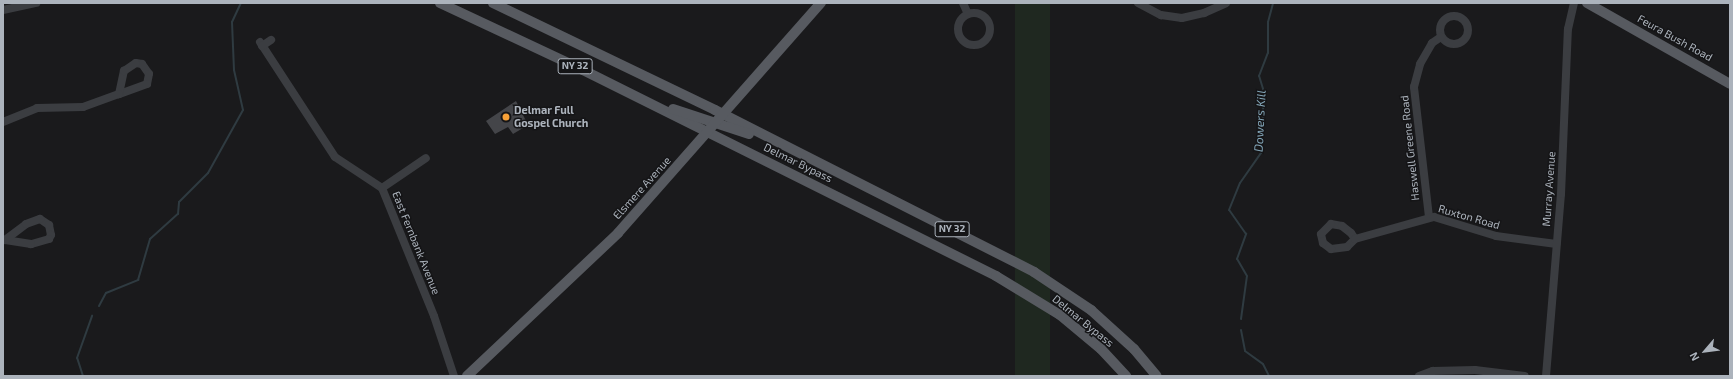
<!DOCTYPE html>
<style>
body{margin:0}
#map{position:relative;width:1733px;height:379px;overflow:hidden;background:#1a1a1c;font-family:"Exo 2",sans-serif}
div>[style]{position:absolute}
.green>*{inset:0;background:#1f2820;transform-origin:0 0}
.stream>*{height:2px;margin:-1px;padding:0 1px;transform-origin:1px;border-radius:1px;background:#2f3b41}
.building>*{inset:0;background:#444549}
.minor>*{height:8px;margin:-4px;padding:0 4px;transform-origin:4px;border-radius:4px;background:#3b3d41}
.minor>.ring{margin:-4px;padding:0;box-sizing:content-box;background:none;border:8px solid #3b3d41;border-radius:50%}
.major>*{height:10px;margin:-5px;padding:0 5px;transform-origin:5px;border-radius:5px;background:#575a60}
.dots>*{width:11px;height:11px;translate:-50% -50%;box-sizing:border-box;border:2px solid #151517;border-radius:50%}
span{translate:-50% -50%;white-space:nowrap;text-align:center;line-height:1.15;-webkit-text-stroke:3px #151517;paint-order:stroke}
.shield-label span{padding:1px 3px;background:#151517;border:1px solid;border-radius:3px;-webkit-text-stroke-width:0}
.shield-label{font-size:10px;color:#acb3bc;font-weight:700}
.street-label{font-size:11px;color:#acb3bc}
.poi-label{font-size:11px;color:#acb3bc;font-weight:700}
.left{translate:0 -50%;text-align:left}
.water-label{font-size:12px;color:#83a5b7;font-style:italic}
.frame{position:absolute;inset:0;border:4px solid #acb3bc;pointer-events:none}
.north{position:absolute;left:1685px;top:331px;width:40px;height:40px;-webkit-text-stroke:3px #151517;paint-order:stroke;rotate:242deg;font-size:11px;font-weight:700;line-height:16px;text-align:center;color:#acb3bc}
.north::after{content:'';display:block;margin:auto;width:14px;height:18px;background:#acb3bc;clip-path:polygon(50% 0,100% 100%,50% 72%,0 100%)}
</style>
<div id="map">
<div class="green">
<div style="left:1015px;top:3px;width:35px;height:413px"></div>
</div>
<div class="stream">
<div style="left:99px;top:306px;width:15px;rotate:-62deg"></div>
<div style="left:106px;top:293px;width:35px;rotate:-22deg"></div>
<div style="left:138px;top:280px;width:43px;rotate:-73.7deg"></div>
<div style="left:150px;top:239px;width:38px;rotate:-42deg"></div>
<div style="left:178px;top:214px;width:12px;rotate:-85deg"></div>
<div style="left:179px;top:202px;width:41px;rotate:-45deg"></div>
<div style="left:208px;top:173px;width:72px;rotate:-60.9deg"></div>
<div style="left:243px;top:110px;width:41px;rotate:-102.7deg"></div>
<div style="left:234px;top:70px;width:48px;rotate:-92.4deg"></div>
<div style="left:232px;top:22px;width:21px;rotate:-65deg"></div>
<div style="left:1241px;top:319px;width:43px;rotate:-82.1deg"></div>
<div style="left:1247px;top:276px;width:20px;rotate:-120deg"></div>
<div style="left:1237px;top:259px;width:27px;rotate:-70deg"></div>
<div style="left:1246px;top:234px;width:29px;rotate:-125deg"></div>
<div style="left:1229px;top:210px;width:29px;rotate:-68deg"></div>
<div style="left:1240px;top:183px;width:37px;rotate:-55deg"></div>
<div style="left:1261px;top:153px;width:61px;rotate:-87.2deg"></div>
<div style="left:1264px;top:92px;width:17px;rotate:-107deg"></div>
<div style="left:1259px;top:76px;width:25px;rotate:-69deg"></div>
<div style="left:1268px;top:53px;width:31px;rotate:-90deg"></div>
<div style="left:1268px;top:22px;width:20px;rotate:-75deg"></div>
<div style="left:1241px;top:330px;width:21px;rotate:79deg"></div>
<div style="left:1245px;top:351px;width:22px;rotate:36deg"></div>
<div style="left:1263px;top:364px;width:13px;rotate:63deg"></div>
<div style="left:83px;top:376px;width:19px;rotate:-108deg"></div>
<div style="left:77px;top:358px;width:45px;rotate:-70.3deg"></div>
</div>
<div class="building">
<div style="clip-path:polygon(516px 101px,528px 125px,513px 134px,508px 127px,495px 134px,486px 121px)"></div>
</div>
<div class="minor">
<div style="left:963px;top:3px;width:12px;rotate:66deg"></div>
<div style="left:1138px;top:3px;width:26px;rotate:28deg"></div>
<div style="left:1161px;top:15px;width:21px;rotate:8deg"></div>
<div style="left:1182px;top:18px;width:23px;rotate:-13deg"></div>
<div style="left:1204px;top:13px;width:24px;rotate:-24deg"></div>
<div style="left:3px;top:10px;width:34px;rotate:-12deg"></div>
<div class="ring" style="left:958px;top:13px;width:24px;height:24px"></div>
<div class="ring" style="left:1440px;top:16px;width:20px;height:20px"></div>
<div style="left:260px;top:42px;width:137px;rotate:56.9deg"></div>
<div style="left:335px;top:157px;width:56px;rotate:33.4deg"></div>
<div style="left:382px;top:188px;width:138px;rotate:67.9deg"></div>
<div style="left:434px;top:316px;width:63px;rotate:71.6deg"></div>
<div style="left:262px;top:46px;width:11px;rotate:-34deg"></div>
<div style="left:136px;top:63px;width:6px;rotate:9deg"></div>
<div style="left:142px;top:64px;width:12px;rotate:55deg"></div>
<div style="left:149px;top:74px;width:10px;rotate:101deg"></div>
<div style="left:147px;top:84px;width:30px;rotate:160deg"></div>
<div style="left:119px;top:94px;width:24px;rotate:-78deg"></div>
<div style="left:124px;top:71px;width:14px;rotate:-34deg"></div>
<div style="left:3px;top:122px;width:37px;rotate:-22deg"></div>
<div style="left:37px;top:108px;width:46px;rotate:-1.2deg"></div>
<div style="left:83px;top:107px;width:38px;rotate:-20deg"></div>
<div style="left:382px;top:188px;width:53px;rotate:-34.3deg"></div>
<div style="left:1429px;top:217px;width:131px;rotate:-96.6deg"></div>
<div style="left:1414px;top:87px;width:24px;rotate:-75deg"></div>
<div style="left:1420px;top:64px;width:24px;rotate:-60deg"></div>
<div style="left:1432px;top:43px;width:11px;rotate:-34deg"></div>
<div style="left:40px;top:219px;width:11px;rotate:34deg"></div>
<div style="left:49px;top:225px;width:10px;rotate:79deg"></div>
<div style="left:51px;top:235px;width:4px;rotate:117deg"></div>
<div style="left:49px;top:239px;width:19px;rotate:164deg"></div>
<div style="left:31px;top:244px;width:26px;rotate:-171deg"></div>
<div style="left:5px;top:240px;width:26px;rotate:-37deg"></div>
<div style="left:26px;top:224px;width:15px;rotate:-20deg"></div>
<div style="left:1331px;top:224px;width:11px;rotate:10deg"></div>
<div style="left:1342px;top:226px;width:11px;rotate:38deg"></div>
<div style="left:1351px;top:233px;width:7px;rotate:56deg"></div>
<div style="left:1355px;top:239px;width:11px;rotate:135deg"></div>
<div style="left:1347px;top:247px;width:16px;rotate:173deg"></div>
<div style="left:1331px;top:249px;width:10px;rotate:-143deg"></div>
<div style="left:1323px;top:243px;width:9px;rotate:-103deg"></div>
<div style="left:1321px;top:234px;width:14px;rotate:-45deg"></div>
<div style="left:1355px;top:239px;width:82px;rotate:-15.6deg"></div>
<div style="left:1434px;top:217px;width:65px;rotate:17deg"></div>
<div style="left:1496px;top:236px;width:61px;rotate:7.6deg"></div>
<div style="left:1419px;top:376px;width:15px;rotate:-20deg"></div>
<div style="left:1433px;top:371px;width:42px;rotate:-1.4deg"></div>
<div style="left:1475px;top:370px;width:50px;rotate:6.8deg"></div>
<div style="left:1546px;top:376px;width:183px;rotate:-85.3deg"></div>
<div style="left:1561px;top:194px;width:165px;rotate:-87.6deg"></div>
<div style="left:1568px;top:29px;width:27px;rotate:-77deg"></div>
</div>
<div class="major">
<div style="left:440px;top:3px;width:158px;rotate:25.1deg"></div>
<div style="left:583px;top:70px;width:462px;rotate:26.5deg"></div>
<div style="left:996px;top:276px;width:75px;rotate:31.4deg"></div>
<div style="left:1060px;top:315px;width:53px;rotate:39.7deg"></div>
<div style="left:1101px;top:349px;width:37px;rotate:47deg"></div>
<div style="left:493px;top:3px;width:246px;rotate:25.7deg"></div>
<div style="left:715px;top:110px;width:358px;rotate:26.9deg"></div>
<div style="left:1034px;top:272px;width:69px;rotate:33.7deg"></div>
<div style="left:1091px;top:310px;width:58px;rotate:42.2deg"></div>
<div style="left:1134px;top:349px;width:35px;rotate:50deg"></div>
<div style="left:1587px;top:3px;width:164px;rotate:29.5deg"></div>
<div style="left:673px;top:109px;width:80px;rotate:18.2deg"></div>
<div style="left:467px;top:376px;width:208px;rotate:-43.4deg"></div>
<div style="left:618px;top:233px;width:307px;rotate:-48.6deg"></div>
</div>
<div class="dots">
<div style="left:506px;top:117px;background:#f7a037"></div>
</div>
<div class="shield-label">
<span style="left:575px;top:66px">NY 32</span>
<span style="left:952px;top:229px">NY 32</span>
</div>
<div class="street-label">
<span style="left:1675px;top:38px;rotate:29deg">Feura Bush Road</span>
<span style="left:1410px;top:148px;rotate:-96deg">Haswell Greene Road</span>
<span style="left:798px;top:163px;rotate:26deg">Delmar Bypass</span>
<span style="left:642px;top:188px;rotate:-48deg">Elsmere Avenue</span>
<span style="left:1549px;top:189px;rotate:-86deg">Murray Avenue</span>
<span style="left:1469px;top:217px;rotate:16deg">Ruxton Road</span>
<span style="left:416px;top:243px;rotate:68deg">East Fernbank Avenue</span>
<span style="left:1083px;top:321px;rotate:39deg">Delmar Bypass</span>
</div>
<div class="poi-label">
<span class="left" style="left:514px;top:117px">Delmar Full<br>Gospel Church</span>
</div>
<div class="water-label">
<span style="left:1260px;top:121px;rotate:-87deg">Dowers Kill</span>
</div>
<div class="frame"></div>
<div class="north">N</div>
</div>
